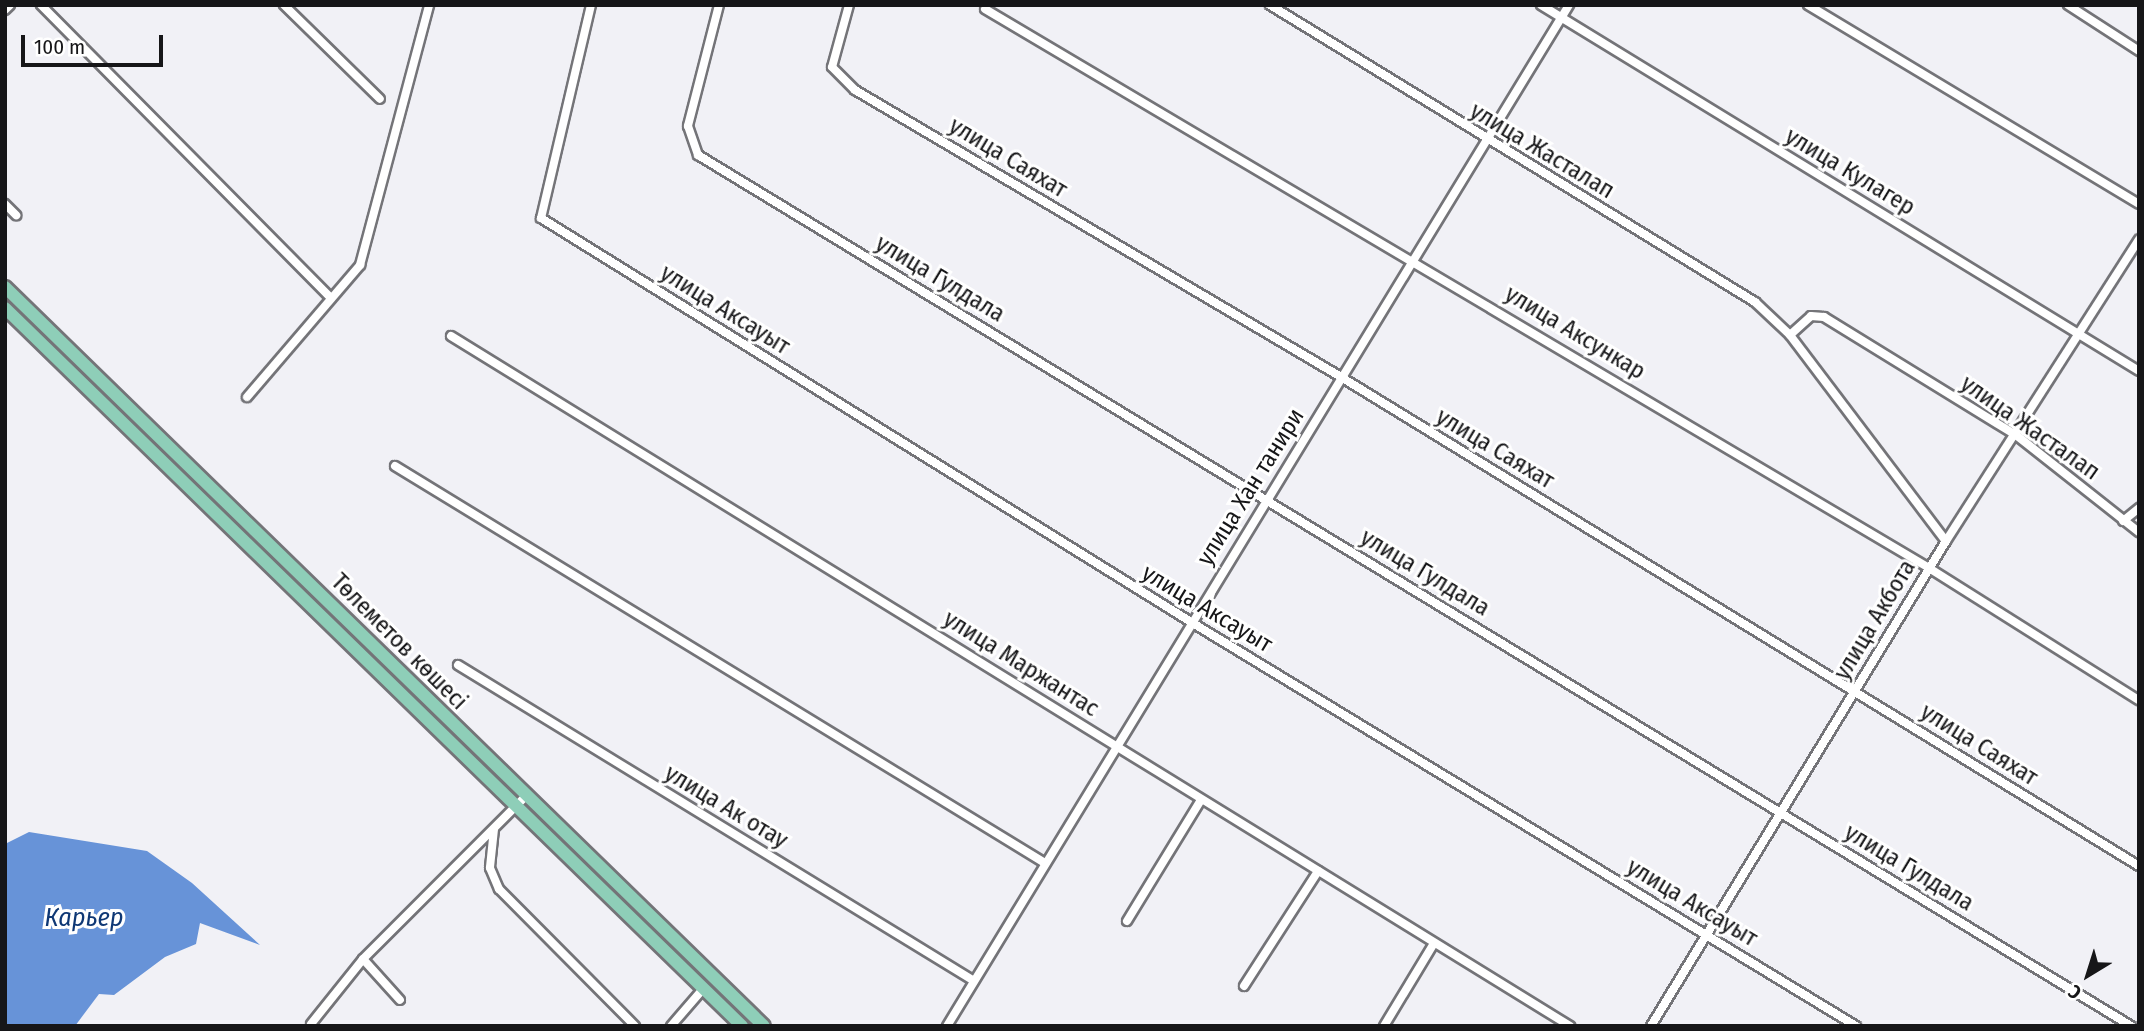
<!DOCTYPE html>
<meta charset="utf-8">
<style>
body{margin:0}
#map{position:relative;width:2144px;height:1031px;overflow:hidden;background:#f1f1f6;font-family:"Fira Sans Condensed",sans-serif}
div>[style]{position:absolute}
.water>*{inset:0;background:#6793d8}
.roads{filter:drop-shadow(2px 0 #747478) drop-shadow(-2px 0 #747478) drop-shadow(0 2px #747478) drop-shadow(0 -2px #747478)}
.minor>*{height:8px;margin:-4px;padding:0 4px;transform-origin:4px;border-radius:4px;background:#fff}
.primary>*{height:12px;margin:-6px;padding:0 6px;transform-origin:6px;border-radius:6px;background:#8eceb8}
span{translate:-50% -50%;white-space:nowrap;text-align:center;line-height:1.15;-webkit-text-stroke:6px #fff;paint-order:stroke}
.street-label{font-size:24px;color:#161618}
.water-label{font-size:26px;color:#0f3875;font-style:italic}
.frame{position:absolute;inset:0;border:7px solid #161618;pointer-events:none}
.north{position:absolute;left:2053px;top:940px;width:70px;height:70px;-webkit-text-stroke:5px #fff;paint-order:stroke;rotate:218deg;font-size:19px;font-weight:700;line-height:28px;text-align:center;color:#161618}
.north::after{content:'';display:block;margin:auto;width:24px;height:32px;background:#161618;clip-path:polygon(50% 0,100% 100%,50% 72%,0 100%)}
.scale{position:absolute;left:21px;top:35px;width:142px;height:32px;box-sizing:border-box;border:4px solid #161618;border-top:0;padding-left:9px;font-size:21px;line-height:24px;white-space:nowrap;color:#161618;-webkit-text-stroke:5px #fff;paint-order:stroke}
</style>
<div id="map">
<div class="water">
<div style="clip-path:polygon(29px 832px,147px 851px,192px 883px,260px 945px,200px 923px,196px 944px,165px 957px,114px 995px,99px 994px,75px 1026px,5px 1026px,5px 844px)"></div>
</div>
<div class="roads">
<div class="minor">
<div style="left:41px;top:5px;width:412px;rotate:45.3deg"></div>
<div style="left:284px;top:5px;width:134px;rotate:44.4deg"></div>
<div style="left:591px;top:5px;width:219px;rotate:103.2deg"></div>
<div style="left:541px;top:218px;width:765px;rotate:31.86deg"></div>
<div style="left:1191px;top:622px;width:778px;rotate:31.28deg"></div>
<div style="left:719px;top:5px;width:125px;rotate:104.4deg"></div>
<div style="left:688px;top:126px;width:31px;rotate:71deg"></div>
<div style="left:698px;top:155px;width:1677px;rotate:31.29deg"></div>
<div style="left:849px;top:5px;width:64px;rotate:105.3deg"></div>
<div style="left:832px;top:67px;width:33px;rotate:45deg"></div>
<div style="left:855px;top:90px;width:564px;rotate:30.56deg"></div>
<div style="left:1341px;top:377px;width:936px;rotate:31.5deg"></div>
<div style="left:1270px;top:5px;width:569px;rotate:31.48deg"></div>
<div style="left:1755px;top:302px;width:48px;rotate:43.3deg"></div>
<div style="left:1790px;top:335px;width:258px;rotate:52.9deg"></div>
<div style="left:1541px;top:5px;width:701px;rotate:31.47deg"></div>
<div style="left:1808px;top:5px;width:386px;rotate:31deg"></div>
<div style="left:2068px;top:5px;width:85px;rotate:32.9deg"></div>
<div style="left:985px;top:9px;width:1097px;rotate:30.63deg"></div>
<div style="left:1929px;top:568px;width:248px;rotate:32.2deg"></div>
<div style="left:5px;top:10px;width:7px;rotate:-45deg"></div>
<div style="left:5px;top:204px;width:16px;rotate:45deg"></div>
<div style="left:1790px;top:335px;width:28px;rotate:-42deg"></div>
<div style="left:1811px;top:316px;width:13px;rotate:4deg"></div>
<div style="left:1824px;top:317px;width:225px;rotate:31.6deg"></div>
<div style="left:2016px;top:435px;width:157px;rotate:38.3deg"></div>
<div style="left:451px;top:336px;width:1315px;rotate:31.66deg"></div>
<div style="left:247px;top:397px;width:174px;rotate:-49.4deg"></div>
<div style="left:360px;top:265px;width:269px;rotate:-75.1deg"></div>
<div style="left:395px;top:466px;width:762px;rotate:31.42deg"></div>
<div style="left:2123px;top:521px;width:21px;rotate:-39deg"></div>
<div style="left:458px;top:665px;width:605px;rotate:31.48deg"></div>
<div style="left:494px;top:829px;width:39px;rotate:96deg"></div>
<div style="left:490px;top:868px;width:23px;rotate:67deg"></div>
<div style="left:499px;top:889px;width:193px;rotate:45.2deg"></div>
<div style="left:1127px;top:921px;width:142px;rotate:-58.6deg"></div>
<div style="left:363px;top:959px;width:55px;rotate:47.9deg"></div>
<div style="left:1244px;top:986px;width:137px;rotate:-57.2deg"></div>
<div style="left:311px;top:1024px;width:83px;rotate:-51.3deg"></div>
<div style="left:363px;top:959px;width:232px;rotate:-45deg"></div>
<div style="left:671px;top:1026px;width:49px;rotate:-49.1deg"></div>
<div style="left:947px;top:1026px;width:1196px;rotate:-58.65deg"></div>
<div style="left:1384px;top:1026px;width:97px;rotate:-58.9deg"></div>
<div style="left:1651px;top:1026px;width:568px;rotate:-58.69deg"></div>
<div style="left:1946px;top:541px;width:358px;rotate:-57.4deg"></div>
</div>
<div class="primary">
<div style="left:5px;top:287px;width:1059px;rotate:44.24deg"></div>
<div style="left:5px;top:308px;width:1029px;rotate:44.25deg"></div>
</div>
</div>
<div class="street-label">
<span style="left:1542px;top:151px;rotate:31deg">улица Жасталап</span>
<span style="left:1008px;top:158px;rotate:31deg">улица Саяхат</span>
<span style="left:1850px;top:172px;rotate:31deg">улица Кулагер</span>
<span style="left:940px;top:279px;rotate:31deg">улица Гулдала</span>
<span style="left:725px;top:310px;rotate:32deg">улица Аксауыт</span>
<span style="left:1575px;top:333px;rotate:31deg">улица Аксункар</span>
<span style="left:2030px;top:428px;rotate:35deg">улица Жасталап</span>
<span style="left:1495px;top:449px;rotate:31deg">улица Саяхат</span>
<span style="left:1251px;top:487px;rotate:-58deg">улица Хан танири</span>
<span style="left:1425px;top:573px;rotate:31deg">улица Гулдала</span>
<span style="left:1207px;top:609px;rotate:31deg">улица Аксауыт</span>
<span style="left:1875px;top:620px;rotate:-59deg">улица Акбота</span>
<span style="left:399px;top:642px;rotate:45deg">Төлеметов көшесі</span>
<span style="left:1021px;top:664px;rotate:32deg">улица Маржантас</span>
<span style="left:1979px;top:745px;rotate:32deg">улица Саяхат</span>
<span style="left:726px;top:807px;rotate:31deg">улица Ак отау</span>
<span style="left:1909px;top:868px;rotate:31deg">улица Гулдала</span>
<span style="left:1692px;top:903px;rotate:31deg">улица Аксауыт</span>
</div>
<div class="water-label">
<span style="left:84px;top:918px">Карьер</span>
</div>
<div class="frame"></div>
<div class="north">С</div>
<div class="scale">100 m</div>
</div>
